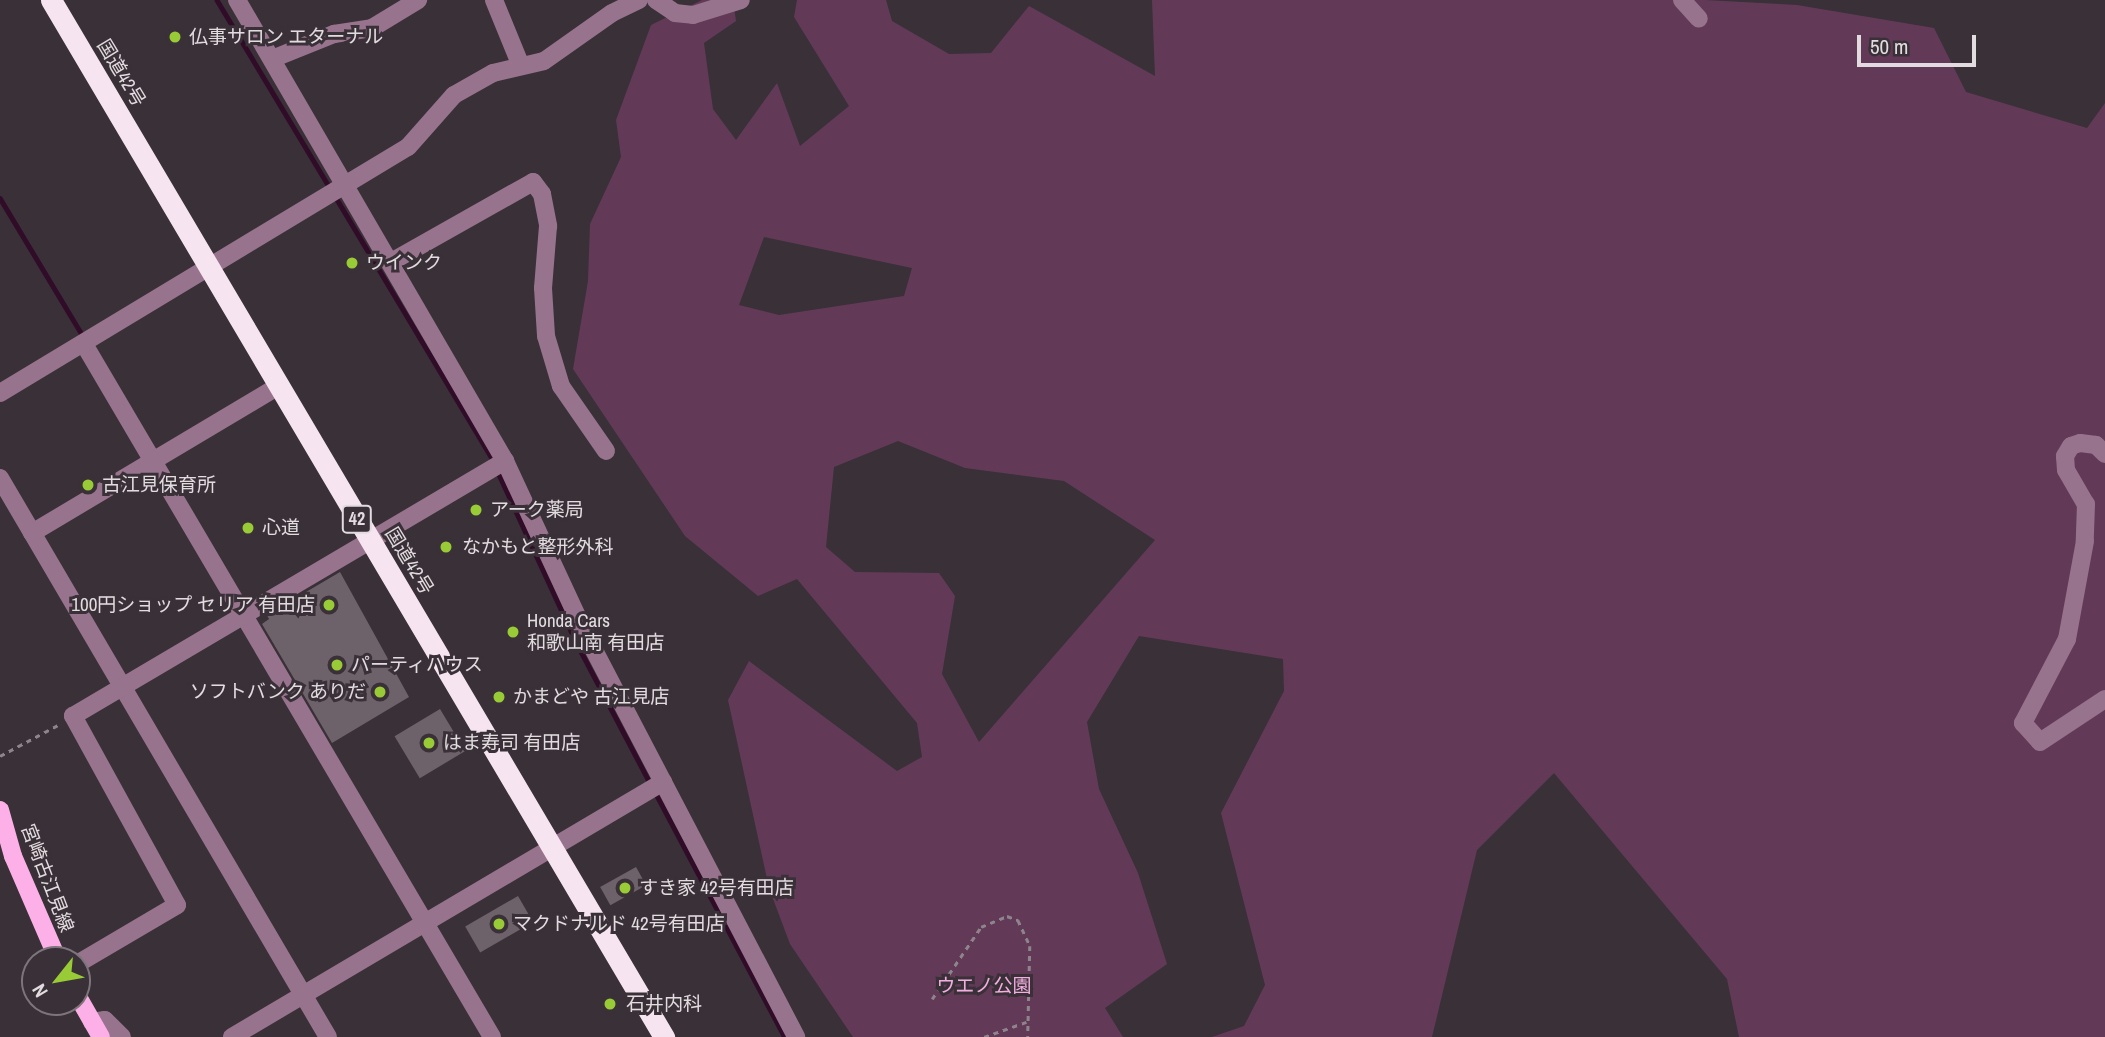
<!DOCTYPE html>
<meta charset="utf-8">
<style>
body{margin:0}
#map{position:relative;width:2105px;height:1037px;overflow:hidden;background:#3a3037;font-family:"Archivo Narrow","Noto Sans JP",sans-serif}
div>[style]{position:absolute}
.green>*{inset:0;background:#623a58}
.stream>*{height:4.5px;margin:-2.25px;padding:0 2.25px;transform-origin:2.25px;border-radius:2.25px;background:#310c29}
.building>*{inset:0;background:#6e626a;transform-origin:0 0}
.path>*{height:2.5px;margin-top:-1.25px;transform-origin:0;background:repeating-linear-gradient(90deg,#8d858b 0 5px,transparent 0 10px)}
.minor>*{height:18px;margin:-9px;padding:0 9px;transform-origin:9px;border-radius:9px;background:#98738d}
.major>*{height:18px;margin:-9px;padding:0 9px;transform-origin:9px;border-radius:9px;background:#fcb0e7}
.highway>*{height:21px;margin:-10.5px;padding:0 10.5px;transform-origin:10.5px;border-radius:10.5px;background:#f7e4f1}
.dots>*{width:19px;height:19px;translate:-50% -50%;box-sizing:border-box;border:4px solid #3a3037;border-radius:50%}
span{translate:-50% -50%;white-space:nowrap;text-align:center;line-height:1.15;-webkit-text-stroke:6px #3a3037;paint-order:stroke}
.shield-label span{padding:2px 5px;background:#3a3037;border:2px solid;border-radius:5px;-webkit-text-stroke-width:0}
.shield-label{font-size:18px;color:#e2dce0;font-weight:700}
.poi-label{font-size:19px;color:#e2dce0}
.left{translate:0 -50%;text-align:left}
.right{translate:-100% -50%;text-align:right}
.street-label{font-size:19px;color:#e2dce0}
.park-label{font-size:19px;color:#f3aee0}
.north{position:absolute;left:21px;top:946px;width:70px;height:70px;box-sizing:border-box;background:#3a3037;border:2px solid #7d757b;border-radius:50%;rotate:239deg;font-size:19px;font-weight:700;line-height:28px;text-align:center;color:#e2dce0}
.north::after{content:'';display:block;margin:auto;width:24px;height:32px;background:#98cb36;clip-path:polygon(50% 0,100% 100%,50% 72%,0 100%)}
.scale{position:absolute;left:1857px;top:35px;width:119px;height:32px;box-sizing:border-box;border:4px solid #e2dce0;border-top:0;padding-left:9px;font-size:21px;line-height:24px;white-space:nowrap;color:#e2dce0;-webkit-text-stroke:5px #3a3037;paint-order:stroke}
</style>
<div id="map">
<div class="green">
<div style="clip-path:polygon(evenodd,702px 0,733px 0,736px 21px,704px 43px,713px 109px,736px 140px,777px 83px,800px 146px,849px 106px,794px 17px,797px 0,886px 0,892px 21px,949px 54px,991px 53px,1029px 6px,1155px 76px,1152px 0,1705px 0,1797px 5px,1934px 28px,1966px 92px,2087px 128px,2105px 103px,2105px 1037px,1739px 1037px,1727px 979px,1554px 773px,1477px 850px,1432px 1037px,1212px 1037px,1244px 1026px,1265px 985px,1221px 813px,1284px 691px,1283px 659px,1139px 636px,1087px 722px,1099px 789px,1138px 873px,1167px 964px,1105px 1008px,1123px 1037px,853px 1037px,790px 944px,769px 888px,728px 700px,749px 661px,897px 771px,922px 757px,917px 723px,797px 579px,758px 596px,685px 536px,573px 369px,588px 281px,590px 224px,621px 157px,616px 120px,651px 25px,702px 0,764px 237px,912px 268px,904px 296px,779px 315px,739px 305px,764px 237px,702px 0,898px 441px,965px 468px,1064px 481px,1155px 540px,979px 742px,942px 674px,955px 596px,939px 573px,855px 572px,826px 547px,834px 467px,898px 441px)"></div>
</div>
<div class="stream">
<div style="left:217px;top:0;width:219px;rotate:59deg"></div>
<div style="left:335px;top:196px;width:310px;rotate:59.1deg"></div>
<div style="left:0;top:198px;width:163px;rotate:59deg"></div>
<div style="left:497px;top:470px;width:189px;rotate:65.3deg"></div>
<div style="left:576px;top:642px;width:159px;rotate:62.3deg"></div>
<div style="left:654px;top:790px;width:280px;rotate:62.1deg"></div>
</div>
<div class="building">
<div style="clip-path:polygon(340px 572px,409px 697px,332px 743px,262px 624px,269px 619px,267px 615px)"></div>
<div style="left:440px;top:709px;width:49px;height:53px;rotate:59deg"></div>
<div style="left:636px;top:867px;width:21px;height:41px;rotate:61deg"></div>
<div style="left:518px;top:896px;width:30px;height:61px;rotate:60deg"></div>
</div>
<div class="path">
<div style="left:0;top:756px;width:66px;rotate:-28.1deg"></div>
<div style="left:932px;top:999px;width:87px;rotate:-55.8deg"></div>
<div style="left:981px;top:927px;width:28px;rotate:-23deg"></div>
<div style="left:1007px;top:916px;width:12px;rotate:20deg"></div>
<div style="left:1018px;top:920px;width:29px;rotate:65deg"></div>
<div style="left:1030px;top:946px;width:91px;rotate:91.3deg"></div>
<div style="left:984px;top:1037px;width:45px;rotate:-19.7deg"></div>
</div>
<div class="minor">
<div style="left:237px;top:0;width:533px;rotate:59.83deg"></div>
<div style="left:505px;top:461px;width:187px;rotate:65.1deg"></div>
<div style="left:584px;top:631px;width:458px;rotate:62.4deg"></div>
<div style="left:494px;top:0;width:71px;rotate:67.8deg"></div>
<div style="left:656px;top:0;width:23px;rotate:34deg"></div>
<div style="left:675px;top:13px;width:18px;rotate:6deg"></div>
<div style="left:693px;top:15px;width:50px;rotate:-17.4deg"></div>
<div style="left:1682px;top:0;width:25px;rotate:48deg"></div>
<div style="left:272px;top:59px;width:67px;rotate:-22deg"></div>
<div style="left:334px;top:34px;width:38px;rotate:-9deg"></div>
<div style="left:372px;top:28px;width:54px;rotate:-31.3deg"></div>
<div style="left:391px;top:262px;width:163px;rotate:-29.4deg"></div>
<div style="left:533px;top:182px;width:15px;rotate:53deg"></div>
<div style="left:542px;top:194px;width:33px;rotate:79deg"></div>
<div style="left:548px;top:226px;width:62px;rotate:94.6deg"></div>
<div style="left:543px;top:288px;width:48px;rotate:86.4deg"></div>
<div style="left:546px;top:336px;width:52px;rotate:73.3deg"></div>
<div style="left:561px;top:386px;width:79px;rotate:55.3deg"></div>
<div style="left:84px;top:344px;width:804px;rotate:59.51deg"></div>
<div style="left:0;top:393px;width:476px;rotate:-31.1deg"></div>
<div style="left:408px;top:147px;width:69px;rotate:-48.5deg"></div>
<div style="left:454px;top:95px;width:45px;rotate:-29.4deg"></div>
<div style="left:493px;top:73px;width:52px;rotate:-13.2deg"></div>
<div style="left:544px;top:61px;width:83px;rotate:-35.2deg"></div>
<div style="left:612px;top:13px;width:30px;rotate:-26deg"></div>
<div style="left:2105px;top:454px;width:13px;rotate:-135deg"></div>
<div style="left:2096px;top:445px;width:16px;rotate:-173deg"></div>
<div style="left:2080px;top:443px;width:9px;rotate:162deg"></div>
<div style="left:2071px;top:446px;width:12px;rotate:121deg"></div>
<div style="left:2065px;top:456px;width:14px;rotate:86deg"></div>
<div style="left:2066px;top:470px;width:39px;rotate:60deg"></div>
<div style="left:2086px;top:504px;width:37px;rotate:92deg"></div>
<div style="left:2085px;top:541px;width:100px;rotate:100.4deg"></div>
<div style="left:2067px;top:639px;width:95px;rotate:117.6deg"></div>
<div style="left:2023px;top:723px;width:25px;rotate:48deg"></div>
<div style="left:2040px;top:742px;width:78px;rotate:-33.5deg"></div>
<div style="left:0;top:478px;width:648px;rotate:59.6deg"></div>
<div style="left:32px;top:533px;width:287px;rotate:-30.8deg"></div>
<div style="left:77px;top:964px;width:116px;rotate:-30.5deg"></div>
<div style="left:177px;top:905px;width:216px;rotate:-118.8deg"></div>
<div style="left:73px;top:716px;width:502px;rotate:-30.55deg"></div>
<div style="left:92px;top:1022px;width:13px;rotate:-9deg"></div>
<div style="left:105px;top:1020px;width:24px;rotate:45deg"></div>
<div style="left:232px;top:1037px;width:501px;rotate:-30.61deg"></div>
</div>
<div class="major">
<div style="left:0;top:810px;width:48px;rotate:74.2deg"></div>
<div style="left:13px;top:856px;width:113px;rotate:66.6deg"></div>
<div style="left:77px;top:995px;width:48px;rotate:60.3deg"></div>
</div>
<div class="highway">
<div style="left:51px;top:0;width:1205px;rotate:59.41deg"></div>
</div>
<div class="dots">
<div style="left:175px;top:37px;background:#98cb36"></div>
<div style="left:352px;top:263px;background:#98cb36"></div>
<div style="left:88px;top:485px;background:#98cb36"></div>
<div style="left:476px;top:510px;background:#98cb36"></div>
<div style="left:248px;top:528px;background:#98cb36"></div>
<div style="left:446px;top:547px;background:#98cb36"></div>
<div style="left:329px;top:605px;background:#98cb36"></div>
<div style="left:513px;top:632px;background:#98cb36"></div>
<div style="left:337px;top:665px;background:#98cb36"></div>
<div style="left:380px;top:692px;background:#98cb36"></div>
<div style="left:499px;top:697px;background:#98cb36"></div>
<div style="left:429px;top:743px;background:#98cb36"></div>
<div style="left:625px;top:888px;background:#98cb36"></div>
<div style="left:499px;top:924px;background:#98cb36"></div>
<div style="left:610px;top:1004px;background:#98cb36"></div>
</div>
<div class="shield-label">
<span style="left:357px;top:519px">42</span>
</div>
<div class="poi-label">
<span class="left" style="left:189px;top:37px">仏事サロン エターナル</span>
<span class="left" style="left:366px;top:263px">ウインク</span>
<span class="left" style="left:102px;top:485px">古江見保育所</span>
<span class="left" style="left:490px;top:510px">アーク薬局</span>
<span class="left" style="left:262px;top:528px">心道</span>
<span class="left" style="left:462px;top:547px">なかもと整形外科</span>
<span class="right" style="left:315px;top:605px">100円ショップ セリア 有田店</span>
<span class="left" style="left:527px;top:632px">Honda Cars<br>和歌山南 有田店</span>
<span class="left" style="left:351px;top:665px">パーティハウス</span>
<span class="right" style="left:366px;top:692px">ソフトバンク ありだ</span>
<span class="left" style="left:513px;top:697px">かまどや 古江見店</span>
<span class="left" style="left:443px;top:743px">はま寿司 有田店</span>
<span class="left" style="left:639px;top:888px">すき家 42号有田店</span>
<span class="left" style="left:513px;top:924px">マクドナルド 42号有田店</span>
<span class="left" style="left:626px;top:1004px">石井内科</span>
</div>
<div class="street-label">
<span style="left:121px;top:73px;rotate:59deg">国道42号</span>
<span style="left:409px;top:561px;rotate:59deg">国道42号</span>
<span style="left:47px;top:878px;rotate:69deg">宮崎古江見線</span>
</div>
<div class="park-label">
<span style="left:984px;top:986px">ウエノ公園</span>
</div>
<div class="north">N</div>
<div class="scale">50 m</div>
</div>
